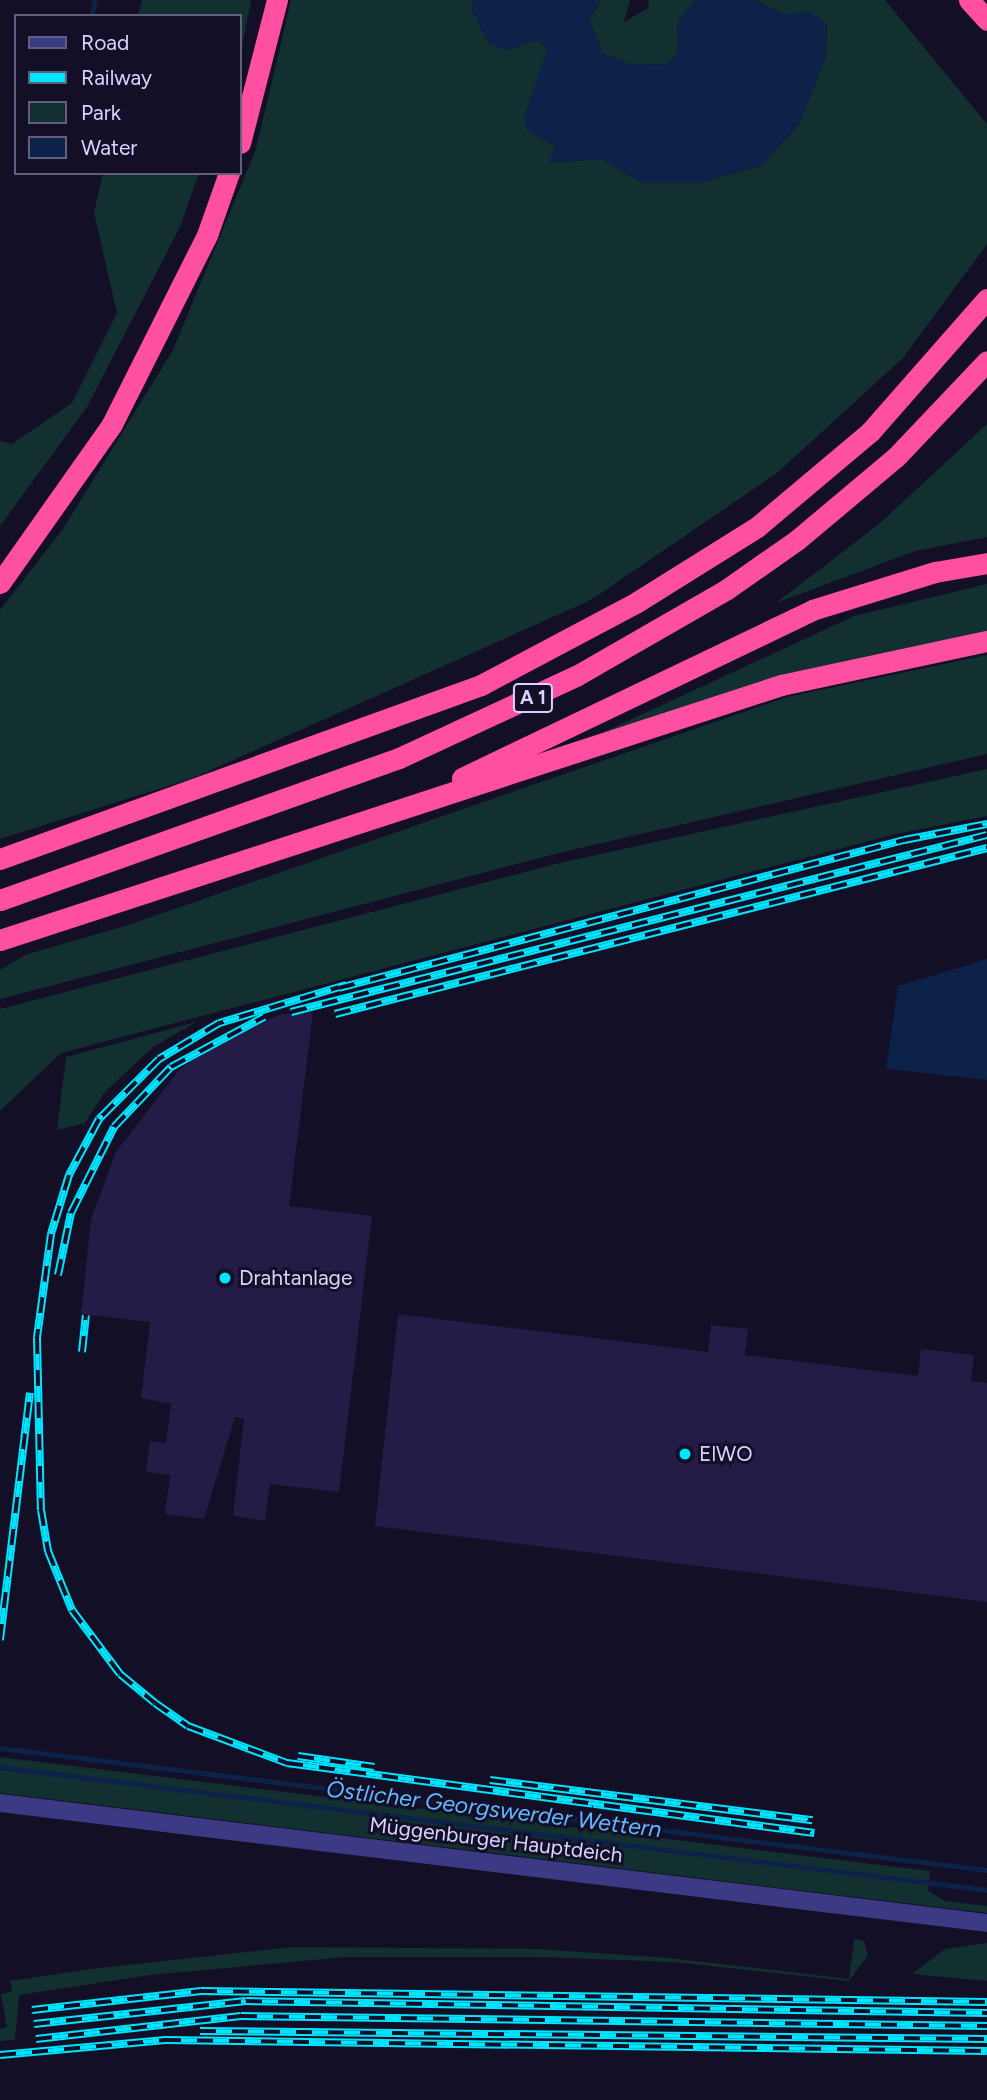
<!DOCTYPE html>
<meta charset="utf-8">
<style>
body{margin:0}
#map{position:relative;width:987px;height:2100px;overflow:hidden;background:#130f26;font-family:Figtree,sans-serif}
div>[style]{position:absolute}
.green>*{inset:0;background:#12302f}
.water>*{inset:0;background:#0c2248}
.stream>*{height:5px;margin:-2.5px;padding:0 2.5px;transform-origin:2.5px;border-radius:2.5px;background:#0c2248}
.building>*{inset:0;background:#241b47}
.tertiary>*{height:18px;margin:-9px;padding:0 9px;transform-origin:9px;border-radius:9px;background:#3d3a85}
.motorway>*{height:21px;margin:-10.5px;padding:0 10.5px;transform-origin:10.5px;border-radius:10.5px;background:#ff4fa3}
.rail>*{height:8px;margin-top:-4px;transform-origin:0;background:repeating-linear-gradient(90deg,#130f26 0 16px,#00e5ff 0 32px);box-sizing:border-box;border-block:2px solid #00e5ff}
.dots>*{width:19px;height:19px;translate:-50% -50%;box-sizing:border-box;border:4px solid #130f26;border-radius:50%}
span{translate:-50% -50%;white-space:nowrap;text-align:center;line-height:1.15;-webkit-text-stroke:6px #130f26;paint-order:stroke}
.shield-label span{padding:2px 5px;background:#130f26;border:2px solid;border-radius:5px;-webkit-text-stroke-width:0}
.shield-label{font-size:19px;color:#d9d4ff;font-weight:700}
.poi-label{font-size:21px;color:#d9d4ff}
.left{translate:0 -50%;text-align:left}
.street-label{font-size:21px;color:#d9d4ff}
.water-label{font-size:23px;color:#62b6ff;font-style:italic}
.legend{position:absolute;left:14px;top:14px;width:228px;height:161px;box-sizing:border-box;background:#130f26;border:2px solid #625e7d;margin:0;padding:9px 12px;list-style:none;font-size:21px;color:#d9d4ff}
.legend li{display:flex;align-items:center;gap:14px;height:35px}
.legend b{width:35px;border:2px solid #625e7d}
</style>
<div id="map">
<div class="green">
<div style="clip-path:polygon(142px 0,251px 0,240px 57px,240px 16px,138px 16px)"></div>
<div style="clip-path:polygon(291px 0,474px 0,471px 10px,509px 50px,537px 40px,548px 49px,524px 118px,527px 130px,555px 146px,550px 163px,601px 159px,643px 183px,700px 183px,762px 165px,799px 124px,825px 59px,827px 25px,808px 11px,786px 15px,755px 0,885px 0,987px 124px,987px 244px,903px 358px,777px 473px,591px 600px,193px 778px,0 839px,0 610px,63px 529px,173px 350px,256px 149px)"></div>
<div style="clip-path:polygon(601px 0,630px 0,624px 22px,648px 8px,649px 0,694px 0,677px 25px,679px 52px,667px 64px,633px 65px,603px 54px,589px 20px)"></div>
<div style="clip-path:polygon(103px 173px,199px 173px,180px 227px,87px 407px,0 526px,0 441px,12px 444px,72px 403px,117px 313px,94px 213px)"></div>
<div style="clip-path:polygon(987px 424px,987px 537px,915px 551px,776px 603px,879px 524px)"></div>
<div style="clip-path:polygon(987px 584px,987px 634px,784px 677px,576px 745px,854px 616px)"></div>
<div style="clip-path:polygon(987px 655px,987px 754px,563px 852px,0 999px,0 970px,25px 955px,128px 925px,787px 697px)"></div>
<div style="clip-path:polygon(987px 769px,987px 816px,896px 834px,61px 1053px,0 1111px,0 1009px,560px 863px)"></div>
<div style="clip-path:polygon(196px 1022px,153px 1047px,104px 1093px,85px 1123px,57px 1130px,66px 1057px)"></div>
<div style="clip-path:polygon(0 1757px,930px 1871px,928px 1891px,945px 1901px,987px 1906px,987px 1913px,0 1793px)"></div>
<div style="clip-path:polygon(854px 1939px,864px 1941px,868px 1955px,849px 1981px,673px 1962px,541px 1957px,345px 1957px,150px 1975px,19px 1995px,15px 2040px,0 2041px,0 2029px,7px 2027px,1px 1994px,12px 1992px,10px 1981px,91px 1969px,292px 1947px,538px 1949px,669px 1958px,849px 1979px)"></div>
<div style="clip-path:polygon(987px 1943px,987px 1981px,912px 1974px,945px 1949px)"></div>
</div>
<div class="water">
<div style="clip-path:polygon(474px 0,601px 0,589px 20px,603px 54px,633px 65px,667px 64px,679px 52px,677px 25px,694px 0,755px 0,786px 15px,808px 10px,827px 24px,825px 59px,799px 124px,762px 165px,700px 183px,643px 183px,601px 159px,549px 163px,555px 146px,527px 130px,524px 118px,547px 49px,537px 40px,509px 50px,489px 44px,471px 9px)"></div>
<div style="clip-path:polygon(987px 959px,987px 1080px,886px 1069px,898px 986px)"></div>
</div>
<div class="stream">
<div style="left:91px;top:16px;width:16px;rotate:-76deg"></div>
<div style="left:0;top:1748px;width:995px;rotate:7.05deg"></div>
<div style="left:0;top:1767px;width:995px;rotate:7.1deg"></div>
</div>
<div class="building">
<div style="clip-path:polygon(313px 1013px,289px 1206px,372px 1216px,339px 1492px,270px 1484px,265px 1521px,233px 1516px,244px 1419px,235px 1417px,204px 1519px,165px 1514px,170px 1475px,146px 1472px,150px 1441px,166px 1443px,171px 1404px,141px 1398px,150px 1322px,81px 1314px,91px 1219px,116px 1152px,180px 1069px,241px 1030px,282px 1014px)"></div>
<div style="clip-path:polygon(398px 1314px,708px 1352px,711px 1325px,748px 1329px,745px 1355px,918px 1376px,921px 1349px,974px 1355px,971px 1381px,987px 1383px,987px 1602px,375px 1526px)"></div>
</div>
<div class="tertiary">
<div style="left:0;top:1803px;width:994px;rotate:6.93deg"></div>
</div>
<div class="motorway">
<div style="left:969px;top:0;width:27px;rotate:48deg"></div>
<div style="left:240px;top:143px;width:148px;rotate:-75.5deg"></div>
<div style="left:0;top:583px;width:194px;rotate:-54.8deg"></div>
<div style="left:112px;top:424px;width:212px;rotate:-63.3deg"></div>
<div style="left:207px;top:235px;width:66px;rotate:-70.5deg"></div>
<div style="left:462px;top:778px;width:388px;rotate:-25.6deg"></div>
<div style="left:812px;top:610px;width:129px;rotate:-17.2deg"></div>
<div style="left:935px;top:572px;width:53px;rotate:-9.8deg"></div>
<div style="left:0;top:859px;width:512px;rotate:-19.89deg"></div>
<div style="left:481px;top:685px;width:177px;rotate:-28deg"></div>
<div style="left:637px;top:602px;width:142px;rotate:-32deg"></div>
<div style="left:757px;top:527px;width:148px;rotate:-40.1deg"></div>
<div style="left:870px;top:432px;width:177px;rotate:-48.7deg"></div>
<div style="left:0;top:900px;width:424px;rotate:-19.6deg"></div>
<div style="left:399px;top:758px;width:195px;rotate:-24.9deg"></div>
<div style="left:576px;top:676px;width:174px;rotate:-29.9deg"></div>
<div style="left:727px;top:589px;width:85px;rotate:-35deg"></div>
<div style="left:797px;top:540px;width:129px;rotate:-40deg"></div>
<div style="left:896px;top:457px;width:132px;rotate:-46.5deg"></div>
<div style="left:0;top:940px;width:822px;rotate:-18.08deg"></div>
<div style="left:781px;top:685px;width:211px;rotate:-12.1deg"></div>
</div>
<div class="rail">
<div style="left:346px;top:985px;width:133px;rotate:163.3deg"></div>
<div style="left:219px;top:1023px;width:70px;rotate:149deg"></div>
<div style="left:159px;top:1059px;width:85px;rotate:135deg"></div>
<div style="left:99px;top:1119px;width:64px;rotate:118.2deg"></div>
<div style="left:69px;top:1175px;width:62px;rotate:107deg"></div>
<div style="left:51px;top:1234px;width:105px;rotate:97.7deg"></div>
<div style="left:37px;top:1338px;width:172px;rotate:88.7deg"></div>
<div style="left:41px;top:1510px;width:42px;rotate:80.3deg"></div>
<div style="left:48px;top:1551px;width:64px;rotate:67.9deg"></div>
<div style="left:72px;top:1610px;width:80px;rotate:53.1deg"></div>
<div style="left:120px;top:1674px;width:45px;rotate:39.6deg"></div>
<div style="left:155px;top:1703px;width:40px;rotate:34.9deg"></div>
<div style="left:188px;top:1726px;width:106px;rotate:20.5deg"></div>
<div style="left:287px;top:1763px;width:532px;rotate:7.57deg"></div>
<div style="left:339px;top:988px;width:584px;rotate:-14.68deg"></div>
<div style="left:904px;top:840px;width:85px;rotate:-10.9deg"></div>
<div style="left:291px;top:1012px;width:718px;rotate:-14.27deg"></div>
<div style="left:335px;top:1014px;width:673px;rotate:-14.28deg"></div>
<div style="left:58px;top:1275px;width:63px;rotate:-78.2deg"></div>
<div style="left:71px;top:1213px;width:96px;rotate:-63.4deg"></div>
<div style="left:114px;top:1127px;width:83px;rotate:-46.5deg"></div>
<div style="left:171px;top:1067px;width:106px;rotate:-28.3deg"></div>
<div style="left:82px;top:1352px;width:37px;rotate:-84deg"></div>
<div style="left:0;top:1640px;width:249px;rotate:-83.1deg"></div>
<div style="left:298px;top:1756px;width:77px;rotate:8.2deg"></div>
<div style="left:490px;top:1780px;width:325px;rotate:7.1deg"></div>
<div style="left:32px;top:2010px;width:170px;rotate:-6.4deg"></div>
<div style="left:201px;top:1991px;width:786px;rotate:0.8deg"></div>
<div style="left:34px;top:2024px;width:213px;rotate:-6.2deg"></div>
<div style="left:246px;top:2001px;width:741px;rotate:0.93deg"></div>
<div style="left:200px;top:2031px;width:787px;rotate:0.58deg"></div>
<div style="left:36px;top:2039px;width:206px;rotate:-6.4deg"></div>
<div style="left:241px;top:2016px;width:746px;rotate:0.77deg"></div>
<div style="left:0;top:2055px;width:166px;rotate:-5.2deg"></div>
<div style="left:165px;top:2040px;width:822px;rotate:0.77deg"></div>
</div>
<div class="dots">
<div style="left:225px;top:1278px;background:#00e5ff"></div>
<div style="left:685px;top:1454px;background:#00e5ff"></div>
</div>
<div class="shield-label">
<span style="left:533px;top:698px">A 1</span>
</div>
<div class="poi-label">
<span class="left" style="left:239px;top:1278px">Drahtanlage</span>
<span class="left" style="left:699px;top:1454px">ElWO</span>
</div>
<div class="street-label">
<span style="left:496px;top:1840px;rotate:7deg">Müggenburger Hauptdeich</span>
</div>
<div class="water-label">
<span style="left:494px;top:1809px;rotate:7deg">Östlicher Georgswerder Wettern</span>
</div>
<ul class="legend">
<li><b style="height:9px;background:#3d3a85"></b>Road</li>
<li><b style="height:9px;background:#00e5ff"></b>Railway</li>
<li><b style="height:19px;background:#12302f"></b>Park</li>
<li><b style="height:19px;background:#0c2248"></b>Water</li>
</ul>
</div>
